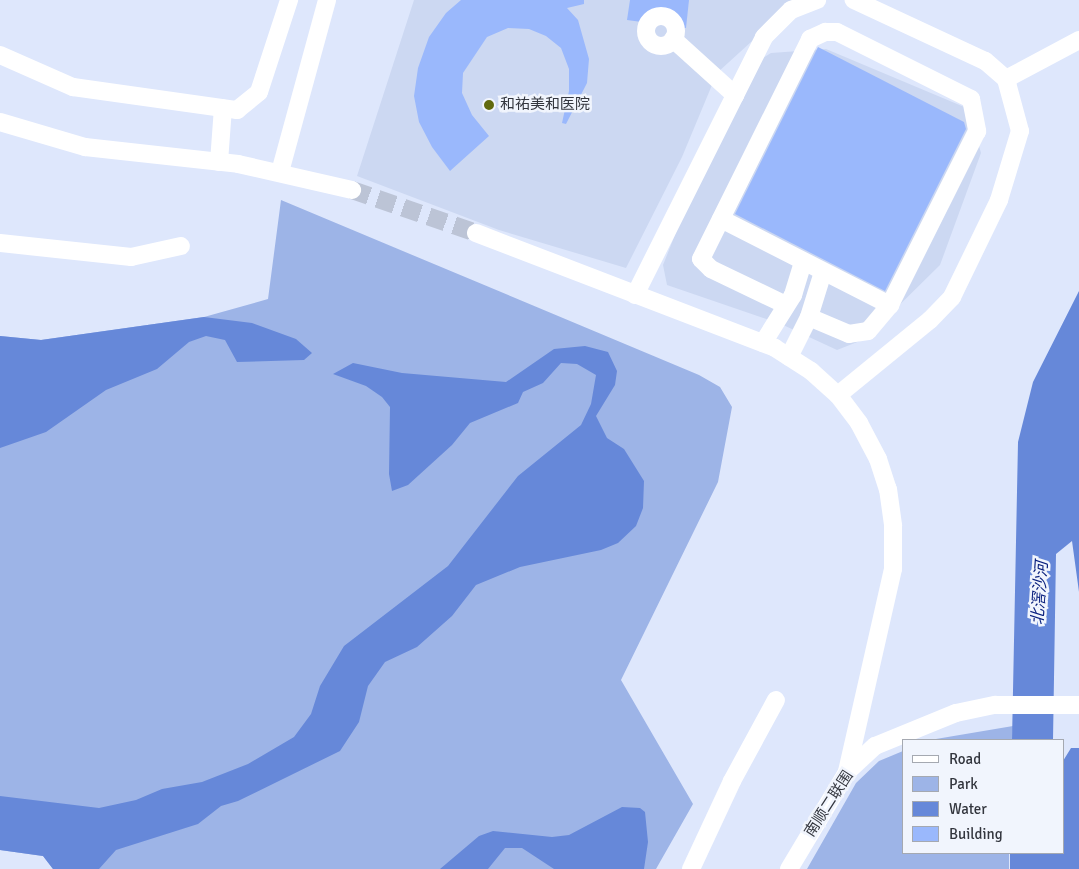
<!DOCTYPE html>
<meta charset="utf-8">
<style>
body{margin:0}
#map{position:relative;width:1079px;height:869px;overflow:hidden;background:#dee7fc;font-family:Signika,"Noto Sans SC",sans-serif}
div>[style]{position:absolute}
.built>*{inset:0;background:#ccd8f2}
.green>*{inset:0;background:#9db4e7}
.water>*{inset:0;background:#6688d9}
.building>*{inset:0;background:#9ab8fc}
.minor-tunnel>*{height:18px;margin-top:-9px;transform-origin:0;background:repeating-linear-gradient(90deg,#bcc4d6 0 18px,transparent 0 27px)}
.minor>*{height:18px;margin:-9px;padding:0 9px;transform-origin:9px;border-radius:9px;background:#fff}
.minor>.ring{margin:-9px;padding:0;box-sizing:content-box;background:none;border:18px solid #fff;border-radius:50%}
.dots>*{width:14px;height:14px;translate:-50% -50%;box-sizing:border-box;border:2px solid #f1f5fd;border-radius:50%}
span{translate:-50% -50%;white-space:nowrap;text-align:center;line-height:1.15;-webkit-text-stroke:5px #f1f5fd;paint-order:stroke}
.poi-label{font-size:15px;color:#33363e}
.left{translate:0 -50%;text-align:left}
.street-label{font-size:15px;color:#33363e}
.water-label{font-size:16px;color:#0a207e;font-style:italic}
.legend{position:absolute;left:902px;top:739px;width:162px;height:115px;box-sizing:border-box;background:#f1f5fd;border:1px solid #a5a9b1;margin:0;padding:6px 9px;list-style:none;font-size:15px;color:#33363e}
.legend li{display:flex;align-items:center;gap:10px;height:25px}
.legend b{width:25px;border:1px solid #a5a9b1}
</style>
<div id="map">
<div class="built">
<div style="clip-path:polygon(414px 0,813px 0,751px 42px,717px 73px,682px 157px,626px 268px,499px 230px,357px 176px)"></div>
<div style="clip-path:polygon(826px 49px,969px 109px,981px 153px,940px 265px,865px 339px,837px 350px,781px 324px,667px 285px,663px 265px,740px 72px,771px 53px)"></div>
</div>
<div class="green">
<div style="clip-path:polygon(281px 200px,699px 375px,720px 387px,732px 407px,718px 482px,621px 680px,693px 804px,656px 869px,53px 869px,43px 856px,0 850px,0 336px,41px 340px,204px 317px,268px 299px)"></div>
<div style="clip-path:polygon(1013px 726px,1012px 740px,930px 740px)"></div>
<div style="clip-path:polygon(903px 751px,903px 853px,1009px 853px,1009px 869px,807px 869px,856px 783px,879px 761px)"></div>
</div>
<div class="water">
<div style="clip-path:polygon(1079px 291px,1079px 592px,1072px 541px,1056px 554px,1053px 740px,1012px 740px,1018px 442px,1033px 382px)"></div>
<div style="clip-path:polygon(204px 317px,252px 323px,296px 339px,312px 353px,304px 360px,237px 362px,225px 340px,206px 336px,189px 342px,157px 369px,106px 390px,46px 432px,0 448px,0 336px,41px 340px)"></div>
<div style="clip-path:polygon(585px 346px,608px 352px,617px 371px,615px 385px,596px 416px,607px 438px,624px 449px,644px 481px,643px 508px,636px 526px,618px 543px,601px 550px,520px 567px,476px 585px,452px 616px,417px 647px,385px 662px,368px 686px,359px 722px,340px 751px,238px 801px,221px 806px,198px 824px,116px 850px,99px 869px,53px 869px,43px 856px,0 850px,0 796px,99px 808px,136px 800px,162px 789px,202px 782px,248px 764px,294px 737px,311px 714px,320px 686px,344px 646px,448px 566px,518px 476px,581px 425px,591px 404px,596px 375px,577px 364px,561px 363px,543px 383px,523px 392px,518px 403px,470px 423px,452px 445px,408px 485px,392px 491px,389px 474px,390px 407px,382px 397px,366px 386px,333px 374px,353px 363px,402px 373px,506px 382px,554px 349px)"></div>
<div style="clip-path:polygon(1071px 748px,1079px 748px,1079px 869px,1010px 869px,1010px 853px,1063px 853px,1063px 761px)"></div>
<div style="clip-path:polygon(622px 807px,640px 808px,645px 812px,648px 842px,644px 869px,554px 869px,522px 848px,505px 848px,488px 869px,440px 869px,479px 836px,493px 831px,552px 837px,569px 835px)"></div>
</div>
<div class="building">
<div style="clip-path:polygon(461px 0,584px 0,584px 4px,567px 8px,578px 20px,589px 59px,587px 83px,566px 124px,562px 123px,569px 91px,569px 69px,561px 48px,546px 36px,529px 29px,508px 28px,487px 37px,463px 73px,462px 93px,472px 115px,489px 136px,450px 171px,432px 147px,419px 122px,414px 96px,418px 68px,429px 37px,446px 13px)"></div>
<div style="clip-path:polygon(630px 0,689px 0,686px 28px,627px 20px)"></div>
<div style="clip-path:polygon(818px 47px,964px 122px,966px 129px,885px 291px,735px 214px)"></div>
</div>
<div class="minor-tunnel">
<div style="left:352px;top:190px;width:131px;rotate:19.1deg"></div>
</div>
<div class="minor">
<div class="ring" style="left:646px;top:16px;width:12px;height:12px"></div>
<div style="left:673px;top:39px;width:84px;rotate:42.1deg"></div>
<div style="left:0;top:55px;width:80px;rotate:23.7deg"></div>
<div style="left:73px;top:87px;width:166px;rotate:8deg"></div>
<div style="left:237px;top:110px;width:28px;rotate:-39deg"></div>
<div style="left:259px;top:92px;width:97px;rotate:-71.9deg"></div>
<div style="left:1006px;top:79px;width:83px;rotate:-28.1deg"></div>
<div style="left:0;top:122px;width:89px;rotate:16.4deg"></div>
<div style="left:85px;top:147px;width:154px;rotate:6.3deg"></div>
<div style="left:238px;top:164px;width:117px;rotate:12.8deg"></div>
<div style="left:219px;top:162px;width:54px;rotate:-85.8deg"></div>
<div style="left:280px;top:172px;width:178px;rotate:-74.7deg"></div>
<div style="left:721px;top:219px;width:190px;rotate:27deg"></div>
<div style="left:476px;top:233px;width:320px;rotate:21deg"></div>
<div style="left:775px;top:348px;width:43px;rotate:32.6deg"></div>
<div style="left:811px;top:371px;width:36px;rotate:42deg"></div>
<div style="left:838px;top:395px;width:35px;rotate:53deg"></div>
<div style="left:859px;top:423px;width:41px;rotate:62.2deg"></div>
<div style="left:878px;top:459px;width:32px;rotate:72deg"></div>
<div style="left:888px;top:489px;width:37px;rotate:82deg"></div>
<div style="left:893px;top:526px;width:43px;rotate:90deg"></div>
<div style="left:893px;top:569px;width:208px;rotate:102.8deg"></div>
<div style="left:0;top:243px;width:132px;rotate:6.1deg"></div>
<div style="left:131px;top:257px;width:51px;rotate:-12.4deg"></div>
<div style="left:635px;top:295px;width:288px;rotate:-63.4deg"></div>
<div style="left:764px;top:37px;width:38px;rotate:-45deg"></div>
<div style="left:791px;top:10px;width:28px;rotate:-21deg"></div>
<div style="left:786px;top:305px;width:83px;rotate:-154.4deg"></div>
<div style="left:711px;top:269px;width:14px;rotate:-135deg"></div>
<div style="left:701px;top:259px;width:246px;rotate:-63.6deg"></div>
<div style="left:810px;top:39px;width:17px;rotate:-25deg"></div>
<div style="left:825px;top:32px;width:12px"></div>
<div style="left:837px;top:32px;width:150px;rotate:26.6deg"></div>
<div style="left:971px;top:99px;width:33px;rotate:79deg"></div>
<div style="left:977px;top:131px;width:195px;rotate:116.6deg"></div>
<div style="left:890px;top:305px;width:34px;rotate:130deg"></div>
<div style="left:868px;top:331px;width:19px;rotate:171deg"></div>
<div style="left:849px;top:334px;width:43px;rotate:-157deg"></div>
<div style="left:763px;top:343px;width:57px;rotate:-58deg"></div>
<div style="left:793px;top:295px;width:34px;rotate:-73deg"></div>
<div style="left:789px;top:357px;width:45px;rotate:-63.4deg"></div>
<div style="left:809px;top:317px;width:47px;rotate:-72.7deg"></div>
<div style="left:838px;top:395px;width:119px;rotate:-39.2deg"></div>
<div style="left:930px;top:320px;width:32px;rotate:-46deg"></div>
<div style="left:952px;top:297px;width:108px;rotate:-64.1deg"></div>
<div style="left:999px;top:200px;width:72px;rotate:-73.1deg"></div>
<div style="left:1020px;top:131px;width:54px;rotate:-105.1deg"></div>
<div style="left:1006px;top:79px;width:28px;rotate:-139deg"></div>
<div style="left:985px;top:61px;width:145px;rotate:-155deg"></div>
<div style="left:691px;top:869px;width:97px;rotate:-65deg"></div>
<div style="left:732px;top:781px;width:92px;rotate:-61.5deg"></div>
<div style="left:789px;top:869px;width:113px;rotate:-59.1deg"></div>
<div style="left:847px;top:772px;width:38px;rotate:-43deg"></div>
<div style="left:875px;top:746px;width:87px;rotate:-22.2deg"></div>
<div style="left:956px;top:713px;width:40px;rotate:-12deg"></div>
<div style="left:995px;top:705px;width:84px"></div>
</div>
<div class="dots">
<div style="left:489px;top:105px;background:#616a0f"></div>
</div>
<div class="poi-label">
<span class="left" style="left:500px;top:105px">和祐美和医院</span>
</div>
<div class="street-label">
<span style="left:829px;top:804px;rotate:-57deg">南顺二联围</span>
</div>
<div class="water-label">
<span style="left:1040px;top:593px;rotate:-86deg">北滘沙河</span>
</div>
<ul class="legend">
<li><b style="height:6px;background:#fff"></b>Road</li>
<li><b style="height:14px;background:#9db4e7"></b>Park</li>
<li><b style="height:14px;background:#6688d9"></b>Water</li>
<li><b style="height:14px;background:#9ab8fc"></b>Building</li>
</ul>
</div>
